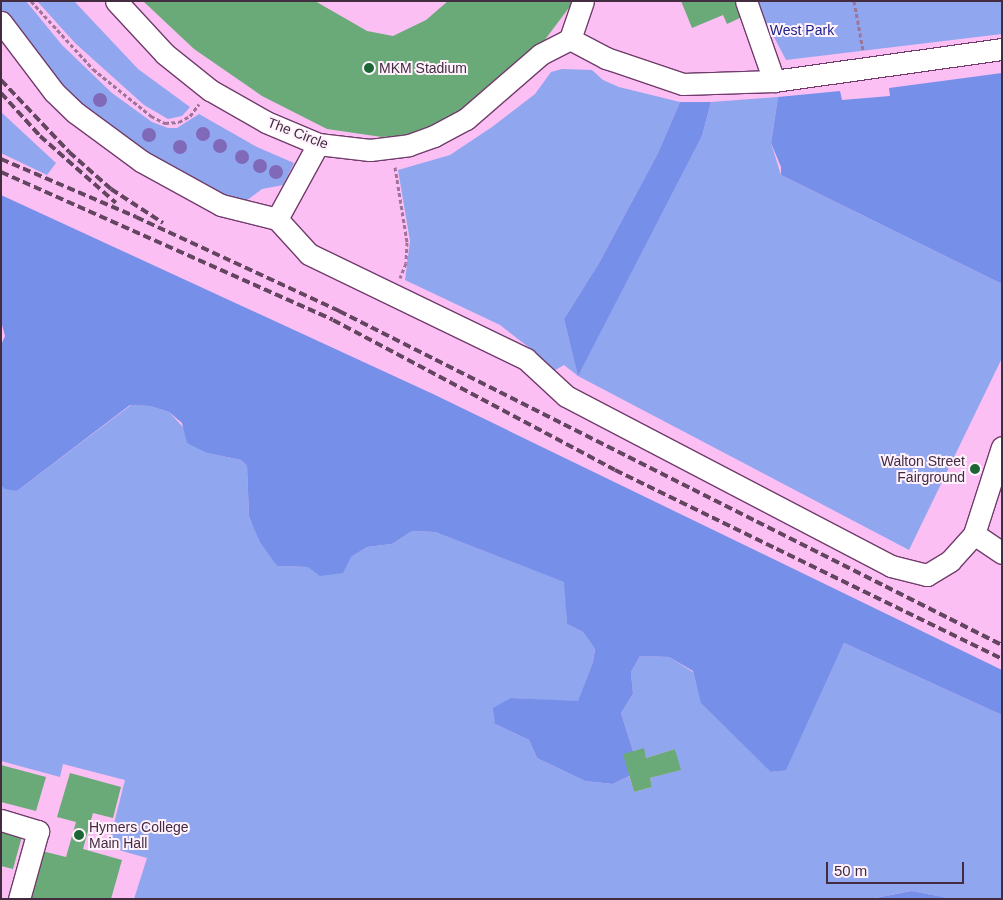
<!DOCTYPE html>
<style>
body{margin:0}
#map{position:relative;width:1003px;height:900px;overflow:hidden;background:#fbbff4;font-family:Helvetica,sans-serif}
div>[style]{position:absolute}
.green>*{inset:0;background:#90a6ef}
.forest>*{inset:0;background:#7690e9}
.building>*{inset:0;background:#6aaa79}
.path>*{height:3px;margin-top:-1.5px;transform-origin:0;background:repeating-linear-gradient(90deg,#9e7499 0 4px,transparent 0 6.5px)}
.roads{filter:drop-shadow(1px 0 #703d6b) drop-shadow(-1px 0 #703d6b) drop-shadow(0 1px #703d6b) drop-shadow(0 -1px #703d6b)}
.minor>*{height:21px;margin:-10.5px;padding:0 10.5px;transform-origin:10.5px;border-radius:10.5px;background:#fff}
.rail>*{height:4px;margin-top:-2px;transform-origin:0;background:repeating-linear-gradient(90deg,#634560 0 8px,transparent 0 12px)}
.trees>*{width:14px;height:14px;margin:-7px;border-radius:50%;background:#8069b9}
.dots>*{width:14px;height:14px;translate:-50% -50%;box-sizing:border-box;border:2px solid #fff2fd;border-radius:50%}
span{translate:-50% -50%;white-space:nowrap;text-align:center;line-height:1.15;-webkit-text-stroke:4px #fff2fd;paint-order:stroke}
.park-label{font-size:14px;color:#1c2389}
.poi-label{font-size:14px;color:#432b40}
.left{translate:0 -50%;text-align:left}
.right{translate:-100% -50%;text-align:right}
.street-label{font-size:14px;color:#432b40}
.frame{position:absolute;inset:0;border:2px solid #432b40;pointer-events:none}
.scale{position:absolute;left:826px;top:862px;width:138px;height:22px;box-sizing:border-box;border:2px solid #432b40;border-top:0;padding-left:6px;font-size:15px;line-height:18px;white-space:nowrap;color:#432b40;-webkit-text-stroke:4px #fff2fd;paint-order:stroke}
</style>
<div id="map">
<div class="green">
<div style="clip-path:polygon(1px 1px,26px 1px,62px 45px,112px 93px,152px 122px,168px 128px,177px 128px,199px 114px,257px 147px,294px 163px,283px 185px,262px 189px,242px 204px,160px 163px,68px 100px,1px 14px)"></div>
<div style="clip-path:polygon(37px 1px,74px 1px,138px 69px,190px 107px,182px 116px,168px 119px,144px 105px,75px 43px)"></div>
<div style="clip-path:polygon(755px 1px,1002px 1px,1002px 34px,786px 60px)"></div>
<div style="clip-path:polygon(562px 69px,592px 70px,603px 80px,619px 87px,680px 102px,658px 153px,599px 263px,564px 319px,578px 375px,702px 136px,711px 102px,778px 97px,771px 143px,781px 175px,1002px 284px,1002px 358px,909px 550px,578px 376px,564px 365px,550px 373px,536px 353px,500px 325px,405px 280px,410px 241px,398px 170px,450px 155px,492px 127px,535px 94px,551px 72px)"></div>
<div style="clip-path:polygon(1px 112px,56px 163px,47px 175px,1px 153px)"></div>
<div style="clip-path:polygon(131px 405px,150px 406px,169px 412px,207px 453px,241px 460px,247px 466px,249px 518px,277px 566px,308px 567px,351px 557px,367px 547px,392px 544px,412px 531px,435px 532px,565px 582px,567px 624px,583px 632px,595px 649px,593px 662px,578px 702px,511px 698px,495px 724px,529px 740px,537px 758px,585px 781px,613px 784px,629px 776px,634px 792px,652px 787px,650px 778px,680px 770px,675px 749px,646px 758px,643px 749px,633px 751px,621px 713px,633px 694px,631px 672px,640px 656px,669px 657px,693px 672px,702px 703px,772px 772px,786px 769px,844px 643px,1002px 715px,1002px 899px,954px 899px,910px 891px,870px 899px,134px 899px,147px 858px,108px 847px,125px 780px,63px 764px,60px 777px,1px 761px,1px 485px,17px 491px)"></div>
</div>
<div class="forest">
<div style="clip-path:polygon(1002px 73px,1002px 284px,781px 175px,781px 167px,771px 143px,778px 97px,840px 91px,842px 100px,890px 96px,889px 88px)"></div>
<div style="clip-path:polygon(680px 102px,711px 102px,702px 136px,578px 376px,564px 319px,599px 263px,658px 153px)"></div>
<div style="clip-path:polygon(1px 195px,433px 394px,1002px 670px,1002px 715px,844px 643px,786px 770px,771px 772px,701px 703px,693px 671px,669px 657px,640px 656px,631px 672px,633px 694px,621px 713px,633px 751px,629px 776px,613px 784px,585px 781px,537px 758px,529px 740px,495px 724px,493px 708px,511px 698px,578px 701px,593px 662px,595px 649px,583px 632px,567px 624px,564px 582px,435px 532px,412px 531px,392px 544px,367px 547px,351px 557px,343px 573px,320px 576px,308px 567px,277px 566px,260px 542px,249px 517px,247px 466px,241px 460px,207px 453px,187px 443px,182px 423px,169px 412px,150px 406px,130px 405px,17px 491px,5px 489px,1px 485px,1px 345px,5px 336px,1px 321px)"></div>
<div style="clip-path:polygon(911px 891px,954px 899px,870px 899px)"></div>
</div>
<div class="building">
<div style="clip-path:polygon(143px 1px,315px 1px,367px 31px,393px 36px,426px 20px,448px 1px,574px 1px,544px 41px,460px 115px,408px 135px,382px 137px,327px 129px,262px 96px,194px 49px)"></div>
<div style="clip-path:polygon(681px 1px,735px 1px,742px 17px,727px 24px,723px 15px,692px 28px)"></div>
<div style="clip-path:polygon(644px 748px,646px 758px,675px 749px,681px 770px,650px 778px,652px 787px,634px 792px,623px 754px)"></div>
<div style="clip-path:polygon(1px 765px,46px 777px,36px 811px,1px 802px)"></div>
<div style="clip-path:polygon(70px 773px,121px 787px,113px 818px,93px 813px,83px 849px,122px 860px,111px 899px,29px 899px,42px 851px,66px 857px,76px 822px,57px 817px)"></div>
<div style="clip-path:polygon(1px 830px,22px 836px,13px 869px,1px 866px)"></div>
</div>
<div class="path">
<div style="left:31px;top:1px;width:92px;rotate:47.6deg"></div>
<div style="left:93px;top:69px;width:75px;rotate:39deg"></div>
<div style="left:151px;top:116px;width:16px;rotate:27deg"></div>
<div style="left:165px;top:123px;width:14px;rotate:-4deg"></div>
<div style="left:179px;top:122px;width:13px;rotate:-29deg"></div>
<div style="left:190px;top:116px;width:15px;rotate:-53deg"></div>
<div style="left:854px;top:1px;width:50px;rotate:79.6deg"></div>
<div style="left:395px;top:167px;width:76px;rotate:80.9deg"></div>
<div style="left:407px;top:242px;width:21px;rotate:93deg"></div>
<div style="left:406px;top:263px;width:16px;rotate:112deg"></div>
</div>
<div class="roads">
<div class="minor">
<div style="left:116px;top:1px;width:72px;rotate:47.2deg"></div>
<div style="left:165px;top:54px;width:58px;rotate:38.7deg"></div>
<div style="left:210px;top:90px;width:64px;rotate:29.7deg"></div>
<div style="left:266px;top:122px;width:56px;rotate:22.9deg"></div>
<div style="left:318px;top:144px;width:52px;rotate:6.6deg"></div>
<div style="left:370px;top:150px;width:39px;rotate:-7deg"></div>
<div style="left:409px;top:145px;width:27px;rotate:-20deg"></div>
<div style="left:434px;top:136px;width:36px;rotate:-28deg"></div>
<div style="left:466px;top:119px;width:99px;rotate:-40.9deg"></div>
<div style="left:541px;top:54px;width:33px;rotate:-27deg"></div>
<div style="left:570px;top:39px;width:40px;rotate:-71.1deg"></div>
<div style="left:746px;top:1px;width:85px;rotate:70.7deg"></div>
<div style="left:1px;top:22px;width:88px;rotate:52.9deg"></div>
<div style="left:54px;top:92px;width:30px;rotate:44deg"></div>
<div style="left:76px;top:113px;width:81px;rotate:36.4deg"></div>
<div style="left:141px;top:161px;width:91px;rotate:28.8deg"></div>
<div style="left:221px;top:205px;width:58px;rotate:14deg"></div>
<div style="left:277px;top:219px;width:47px;rotate:47.6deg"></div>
<div style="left:309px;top:254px;width:241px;rotate:25.8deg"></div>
<div style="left:526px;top:359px;width:54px;rotate:42.8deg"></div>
<div style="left:566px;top:396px;width:367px;rotate:27.6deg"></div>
<div style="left:891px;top:566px;width:37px;rotate:14deg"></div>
<div style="left:927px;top:575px;width:27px;rotate:-31deg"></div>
<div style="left:950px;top:561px;width:36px;rotate:-48deg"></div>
<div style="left:974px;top:534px;width:91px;rotate:-72.2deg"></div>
<div style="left:570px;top:39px;width:41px;rotate:27.8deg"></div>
<div style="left:606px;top:58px;width:81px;rotate:18.7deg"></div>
<div style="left:683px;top:84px;width:91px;rotate:-1.9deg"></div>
<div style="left:774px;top:81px;width:230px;rotate:-8deg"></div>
<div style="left:277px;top:219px;width:85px;rotate:-61.3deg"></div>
<div style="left:974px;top:534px;width:34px;rotate:34deg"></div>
<div style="left:1px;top:820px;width:39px;rotate:17deg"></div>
<div style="left:38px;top:831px;width:71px;rotate:105.6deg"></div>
</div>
</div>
<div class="rail">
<div style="left:1px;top:80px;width:99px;rotate:46.6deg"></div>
<div style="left:69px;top:152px;width:56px;rotate:41.4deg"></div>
<div style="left:111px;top:189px;width:62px;rotate:33.2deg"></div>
<div style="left:1px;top:93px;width:58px;rotate:47.8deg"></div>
<div style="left:40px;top:136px;width:101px;rotate:41.4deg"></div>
<div style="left:1px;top:159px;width:147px;rotate:23.2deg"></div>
<div style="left:136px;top:217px;width:224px;rotate:24.8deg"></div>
<div style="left:339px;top:311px;width:742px;rotate:26.74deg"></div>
<div style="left:1px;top:172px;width:363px;rotate:24deg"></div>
<div style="left:333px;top:320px;width:319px;rotate:28deg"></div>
<div style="left:615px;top:470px;width:431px;rotate:26deg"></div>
</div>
<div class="trees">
<div style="left:100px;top:100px"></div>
<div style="left:203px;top:134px"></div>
<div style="left:149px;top:135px"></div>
<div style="left:220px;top:146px"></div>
<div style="left:180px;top:147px"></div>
<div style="left:242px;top:157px"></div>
<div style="left:260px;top:166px"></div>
<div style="left:276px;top:172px"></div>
</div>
<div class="dots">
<div style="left:369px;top:68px;background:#1b6634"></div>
<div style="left:975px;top:469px;background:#1b6634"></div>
<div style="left:79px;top:835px;background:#1b6634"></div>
</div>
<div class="park-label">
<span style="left:802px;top:30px">West Park</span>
</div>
<div class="poi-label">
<span class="left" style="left:379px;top:68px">MKM Stadium</span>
<span class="right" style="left:965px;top:469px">Walton Street<br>Fairground</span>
<span class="left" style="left:89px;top:835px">Hymers College<br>Main Hall</span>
</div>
<div class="street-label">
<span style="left:298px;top:133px;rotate:21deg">The Circle</span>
</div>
<div class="frame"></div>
<div class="scale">50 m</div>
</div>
